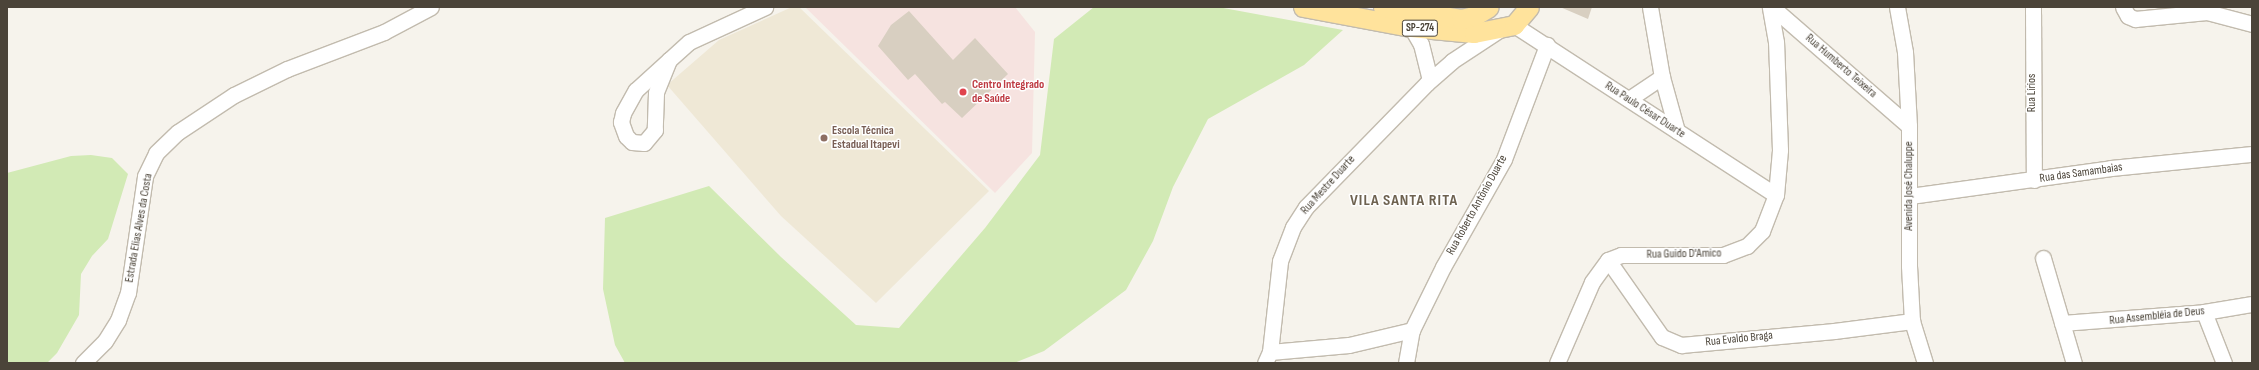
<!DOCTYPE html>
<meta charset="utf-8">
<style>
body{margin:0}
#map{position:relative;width:2259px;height:370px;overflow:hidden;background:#f6f3ec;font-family:"Sofia Sans Condensed",sans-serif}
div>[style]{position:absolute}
.education>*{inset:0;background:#efe8d6}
.medical>*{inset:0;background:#f6e3e0}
.green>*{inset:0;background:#d2eab5}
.building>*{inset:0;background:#d8cfc1}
.roads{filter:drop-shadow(1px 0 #c2bbae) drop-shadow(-1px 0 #c2bbae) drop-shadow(0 1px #c2bbae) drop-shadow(0 -1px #c2bbae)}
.minor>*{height:15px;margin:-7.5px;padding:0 7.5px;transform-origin:7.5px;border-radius:7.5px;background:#fff}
.major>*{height:19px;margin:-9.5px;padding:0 9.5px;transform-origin:9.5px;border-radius:9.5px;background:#ffe39c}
.dots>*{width:11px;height:11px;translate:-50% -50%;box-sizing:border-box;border:2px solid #fff;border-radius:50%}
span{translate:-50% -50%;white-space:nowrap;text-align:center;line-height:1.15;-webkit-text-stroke:3px #fff;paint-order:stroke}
.shield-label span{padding:1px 3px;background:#fff;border:1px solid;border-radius:3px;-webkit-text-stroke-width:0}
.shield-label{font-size:11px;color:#4b4439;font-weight:700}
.street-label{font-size:12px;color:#4b4439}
.health-label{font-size:12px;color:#be3a42;font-weight:700}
.left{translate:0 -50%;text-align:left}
.education-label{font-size:12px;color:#785e54;font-weight:700}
.district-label{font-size:16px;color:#6e6250;font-weight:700;letter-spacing:1px}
.frame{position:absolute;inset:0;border:8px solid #4b4439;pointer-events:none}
</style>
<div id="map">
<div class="education">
<div style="clip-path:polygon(792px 7px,799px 7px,989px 191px,876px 303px,781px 216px,667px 85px,719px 40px)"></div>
</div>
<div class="medical">
<div style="clip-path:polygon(805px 7px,1015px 7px,1035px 32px,1032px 153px,995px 193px)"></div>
</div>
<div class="green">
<div style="clip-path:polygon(1094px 7px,1218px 7px,1343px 30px,1304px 65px,1208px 119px,1173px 187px,1153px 241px,1126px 290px,1044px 351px,1014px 363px,625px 363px,615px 345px,603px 289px,605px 218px,709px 186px,781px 257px,856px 325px,899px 328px,985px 228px,1040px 155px,1054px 39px)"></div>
<div style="clip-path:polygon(91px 155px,112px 158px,128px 174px,108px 239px,92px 256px,81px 274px,79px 315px,57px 353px,47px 363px,7px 363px,7px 173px,71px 156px)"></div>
</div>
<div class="building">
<div style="clip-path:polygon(1560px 7px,1592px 7px,1588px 19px)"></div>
<div style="clip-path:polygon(909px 11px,953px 60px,975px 38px,1008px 74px,962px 118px,945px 102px,942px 104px,915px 74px,908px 80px,878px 46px,891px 25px)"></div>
</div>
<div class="roads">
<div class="minor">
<div style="left:1650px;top:7px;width:71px;rotate:80.3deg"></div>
<div style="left:1662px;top:77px;width:56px;rotate:74.5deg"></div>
<div style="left:1772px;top:7px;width:181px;rotate:41deg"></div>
<div style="left:1897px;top:7px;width:46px;rotate:79.9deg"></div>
<div style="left:1905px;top:52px;width:74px;rotate:86.9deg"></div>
<div style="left:1909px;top:126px;width:140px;rotate:90deg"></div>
<div style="left:1909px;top:266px;width:55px;rotate:86.9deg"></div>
<div style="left:1912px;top:321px;width:44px;rotate:72.8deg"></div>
<div style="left:2033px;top:7px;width:173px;rotate:89.7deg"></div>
<div style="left:2123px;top:7px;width:10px;rotate:61deg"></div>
<div style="left:2128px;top:16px;width:8px;rotate:23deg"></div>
<div style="left:2135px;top:19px;width:72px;rotate:-5.6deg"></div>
<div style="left:2207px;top:12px;width:47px;rotate:14.9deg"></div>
<div style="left:1514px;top:25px;width:312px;rotate:33deg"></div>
<div style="left:1411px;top:27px;width:20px;rotate:60deg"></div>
<div style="left:1421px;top:44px;width:37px;rotate:76deg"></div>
<div style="left:669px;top:60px;width:35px;rotate:112deg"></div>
<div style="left:656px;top:93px;width:37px;rotate:92deg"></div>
<div style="left:655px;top:130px;width:17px;rotate:130deg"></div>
<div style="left:644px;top:143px;width:12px;rotate:-175deg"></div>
<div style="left:632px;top:142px;width:8px;rotate:-135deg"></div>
<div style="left:626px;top:136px;width:15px;rotate:-110deg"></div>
<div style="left:621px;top:122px;width:9px;rotate:-77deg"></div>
<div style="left:623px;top:113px;width:26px;rotate:-61deg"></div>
<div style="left:636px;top:90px;width:45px;rotate:-42.3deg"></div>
<div style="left:669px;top:60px;width:27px;rotate:-42deg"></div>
<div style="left:689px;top:42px;width:84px;rotate:-24.7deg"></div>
<div style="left:1629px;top:99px;width:40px;rotate:-34deg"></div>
<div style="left:1910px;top:196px;width:203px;rotate:-7.9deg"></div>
<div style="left:2111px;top:168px;width:142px;rotate:-5.7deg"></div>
<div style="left:2043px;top:258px;width:109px;rotate:73.6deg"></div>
<div style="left:1608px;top:260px;width:94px;rotate:55deg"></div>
<div style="left:1662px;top:337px;width:21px;rotate:23deg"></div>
<div style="left:1681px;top:345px;width:154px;rotate:-5.2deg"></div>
<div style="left:1834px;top:331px;width:79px;rotate:-7.3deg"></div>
<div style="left:2204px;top:312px;width:55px;rotate:68.6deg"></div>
<div style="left:2062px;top:323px;width:142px;rotate:-4.4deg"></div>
<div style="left:2204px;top:312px;width:49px;rotate:-9.5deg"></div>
<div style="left:1270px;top:352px;width:79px;rotate:-5.1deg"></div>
<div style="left:1349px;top:345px;width:65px;rotate:-13.4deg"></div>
<div style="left:83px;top:363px;width:31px;rotate:-45deg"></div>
<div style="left:105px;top:341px;width:25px;rotate:-58deg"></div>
<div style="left:118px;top:320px;width:29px;rotate:-70deg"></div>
<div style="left:128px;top:293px;width:118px;rotate:-81.7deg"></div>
<div style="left:145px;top:176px;width:25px;rotate:-64deg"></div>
<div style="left:156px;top:153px;width:30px;rotate:-44deg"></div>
<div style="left:178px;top:132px;width:67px;rotate:-33.5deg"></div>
<div style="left:234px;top:95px;width:59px;rotate:-26.1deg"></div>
<div style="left:287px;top:69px;width:104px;rotate:-20.9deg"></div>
<div style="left:384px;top:32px;width:53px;rotate:-28deg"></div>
<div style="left:1265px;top:363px;width:12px;rotate:-66deg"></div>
<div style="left:1270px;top:352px;width:92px;rotate:-83.7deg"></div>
<div style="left:1280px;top:261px;width:36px;rotate:-69deg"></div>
<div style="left:1293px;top:227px;width:24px;rotate:-57deg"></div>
<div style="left:1306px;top:207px;width:173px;rotate:-45.7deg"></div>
<div style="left:1427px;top:83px;width:33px;rotate:-41deg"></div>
<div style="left:1452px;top:61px;width:56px;rotate:-33.4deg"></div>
<div style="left:1406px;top:363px;width:34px;rotate:-80deg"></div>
<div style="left:1412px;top:330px;width:70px;rotate:-63.8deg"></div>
<div style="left:1443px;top:267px;width:124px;rotate:-60.5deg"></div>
<div style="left:1504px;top:159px;width:122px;rotate:-69.3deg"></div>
<div style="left:1557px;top:363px;width:88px;rotate:-66.6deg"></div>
<div style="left:1592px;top:282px;width:27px;rotate:-54deg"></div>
<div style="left:1608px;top:260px;width:14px;rotate:-21deg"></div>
<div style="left:1621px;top:255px;width:102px"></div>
<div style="left:1723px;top:255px;width:26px;rotate:-21deg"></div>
<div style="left:1747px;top:246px;width:21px;rotate:-45deg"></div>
<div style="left:1762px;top:231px;width:39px;rotate:-69deg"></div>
<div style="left:1776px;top:195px;width:45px;rotate:-84.9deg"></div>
<div style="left:1780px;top:150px;width:108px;rotate:-92.1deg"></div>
<div style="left:1776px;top:42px;width:36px;rotate:-100deg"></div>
</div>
<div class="major">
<div style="left:1303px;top:7px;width:110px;rotate:10.5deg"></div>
<div style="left:1411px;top:27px;width:63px;rotate:5.4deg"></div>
<div style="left:1474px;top:33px;width:41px;rotate:-11.3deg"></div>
<div style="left:1514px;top:25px;width:23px;rotate:-50deg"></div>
<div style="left:1383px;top:7px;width:79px;rotate:8.7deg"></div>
<div style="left:1461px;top:19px;width:13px;rotate:-13deg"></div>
<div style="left:1474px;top:16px;width:17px;rotate:-31deg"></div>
</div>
</div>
<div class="dots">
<div style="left:963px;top:92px;background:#e0444e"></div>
<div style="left:824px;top:138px;background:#8d6e63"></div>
</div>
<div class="shield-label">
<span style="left:1420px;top:28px">SP-274</span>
</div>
<div class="street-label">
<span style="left:1841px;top:66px;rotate:41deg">Rua Humberto Teixeira</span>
<span style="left:2032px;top:93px;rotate:-90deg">Rua Lírios</span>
<span style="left:1645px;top:110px;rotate:33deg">Rua Paulo César Duarte</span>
<span style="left:2081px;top:173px;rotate:-8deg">Rua das Samambaias</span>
<span style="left:1328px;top:185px;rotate:-48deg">Rua Mestre Duarte</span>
<span style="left:1909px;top:186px;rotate:-90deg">Avenida José Chaluppe</span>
<span style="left:1477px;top:205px;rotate:-61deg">Rua Roberto Antônio Duarte</span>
<span style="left:139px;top:228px;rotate:-80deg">Estrada Elias Alves da Costa</span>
<span style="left:1684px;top:254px;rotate:-1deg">Rua Guido D'Amico</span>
<span style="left:2157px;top:316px;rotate:-6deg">Rua Assembléia de Deus</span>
<span style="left:1739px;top:339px;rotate:-6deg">Rua Evaldo Braga</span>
</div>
<div class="health-label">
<span class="left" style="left:972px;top:92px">Centro Integrado<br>de Saúde</span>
</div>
<div class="education-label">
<span class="left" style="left:832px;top:138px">Escola Técnica<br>Estadual Itapevi</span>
</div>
<div class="district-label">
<span style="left:1404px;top:201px">VILA SANTA RITA</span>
</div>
<div class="frame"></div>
</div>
